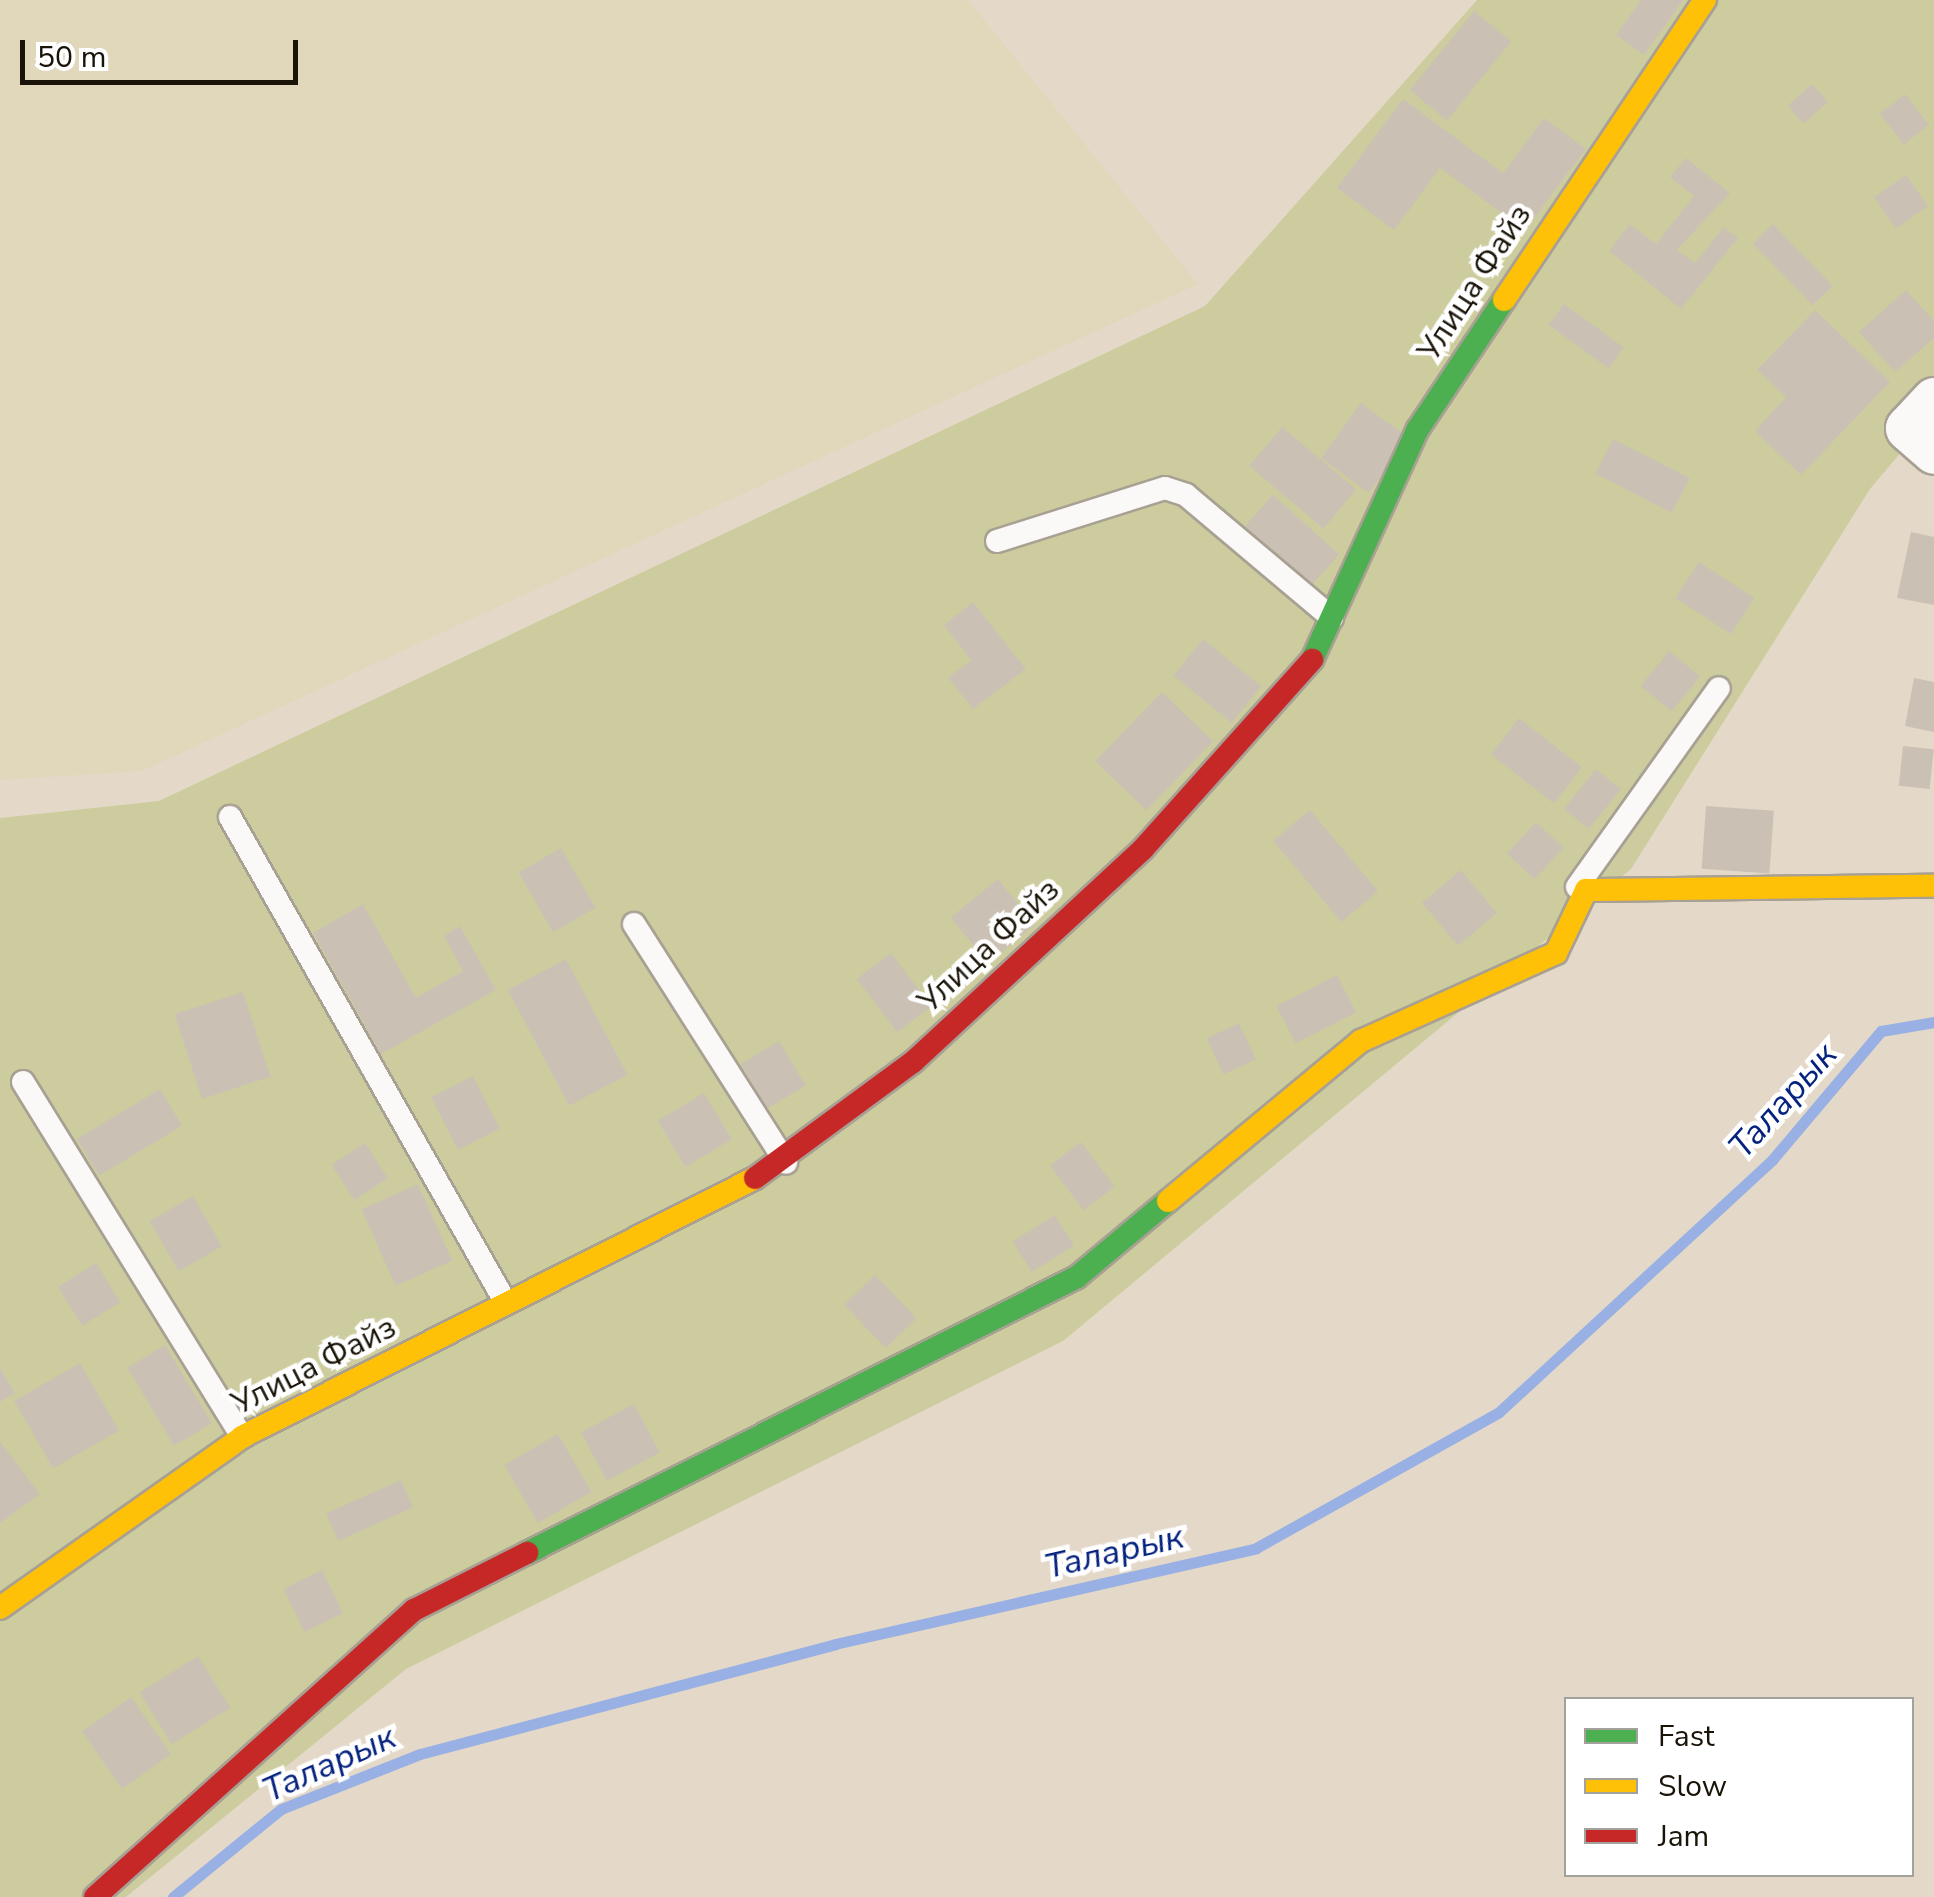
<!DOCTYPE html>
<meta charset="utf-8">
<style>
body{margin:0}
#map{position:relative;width:1934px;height:1897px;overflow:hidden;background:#e4d9c8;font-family:"Nunito Sans",sans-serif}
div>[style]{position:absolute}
.green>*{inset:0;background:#cdcc9e}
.sand>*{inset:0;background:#e1d7bb}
.stream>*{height:11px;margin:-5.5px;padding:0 5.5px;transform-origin:5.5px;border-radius:5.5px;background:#98b0e3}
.building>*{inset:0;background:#cac1b4;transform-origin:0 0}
.roads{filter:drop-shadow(2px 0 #a8a093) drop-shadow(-2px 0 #a8a093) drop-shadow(0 2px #a8a093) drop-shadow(0 -2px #a8a093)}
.lane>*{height:22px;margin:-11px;padding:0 11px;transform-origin:11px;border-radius:11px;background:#fbf9f7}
.street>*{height:45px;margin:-22.5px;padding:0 22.5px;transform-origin:22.5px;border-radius:22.5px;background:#fbf9f7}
.fast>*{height:22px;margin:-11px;padding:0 11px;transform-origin:11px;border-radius:11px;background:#4caf50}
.slow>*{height:22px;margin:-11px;padding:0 11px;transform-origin:11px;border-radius:11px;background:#ffc107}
.jam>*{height:22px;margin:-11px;padding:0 11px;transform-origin:11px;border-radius:11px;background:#c62828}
span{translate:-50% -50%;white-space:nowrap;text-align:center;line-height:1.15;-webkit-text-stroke:9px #fff;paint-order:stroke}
.street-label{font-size:32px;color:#1a1308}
.water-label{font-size:35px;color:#05237e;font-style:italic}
.legend{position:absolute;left:1564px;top:1697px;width:350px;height:180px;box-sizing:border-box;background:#fff;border:2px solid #a3a19c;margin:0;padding:12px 18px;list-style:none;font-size:30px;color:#1a1308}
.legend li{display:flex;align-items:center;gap:20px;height:50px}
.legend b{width:50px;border:2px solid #a3a19c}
.scale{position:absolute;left:20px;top:40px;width:278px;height:45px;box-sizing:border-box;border:5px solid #1a1308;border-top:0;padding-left:12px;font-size:30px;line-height:35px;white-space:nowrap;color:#1a1308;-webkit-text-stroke:8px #fff;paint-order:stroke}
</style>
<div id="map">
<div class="green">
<div style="clip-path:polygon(1477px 0,1934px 0,1934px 413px,1870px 489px,1631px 869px,1063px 1341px,406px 1669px,126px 1897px,0 1897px,0 818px,159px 801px,1205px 306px)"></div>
</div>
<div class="sand">
<div style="clip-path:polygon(0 0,968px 0,1198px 284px,142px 771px,0 780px)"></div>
</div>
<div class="stream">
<div style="left:173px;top:1897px;width:139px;rotate:-39.2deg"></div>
<div style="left:281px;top:1809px;width:149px;rotate:-21.6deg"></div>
<div style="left:420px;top:1754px;width:429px;rotate:-14.8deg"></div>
<div style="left:835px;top:1644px;width:432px;rotate:-12.8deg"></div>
<div style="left:1256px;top:1548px;width:278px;rotate:-29.2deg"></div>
<div style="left:1499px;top:1412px;width:372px;rotate:-42.7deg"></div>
<div style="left:1772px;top:1160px;width:169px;rotate:-49.8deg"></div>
<div style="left:1881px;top:1031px;width:54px;rotate:-9.6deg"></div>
</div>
<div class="building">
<div style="clip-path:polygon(1641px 0,1683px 0,1644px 55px,1616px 35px)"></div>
<div style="left:1474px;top:11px;width:48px;height:102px;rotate:39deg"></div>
<div style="left:1812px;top:84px;width:24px;height:33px;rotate:48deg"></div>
<div style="left:1905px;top:94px;width:39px;height:32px;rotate:52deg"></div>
<div style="clip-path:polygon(1403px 99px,1503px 173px,1544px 118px,1586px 149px,1525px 230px,1440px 168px,1394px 230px,1337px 188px)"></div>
<div style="clip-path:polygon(1686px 158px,1730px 193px,1677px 250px,1695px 263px,1724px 227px,1738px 238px,1681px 309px,1609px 251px,1630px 224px,1656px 244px,1694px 196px,1670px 177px)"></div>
<div style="left:1906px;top:175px;width:38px;height:39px;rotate:55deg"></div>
<div style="left:1773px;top:224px;width:86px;height:28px;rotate:46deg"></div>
<div style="clip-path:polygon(1906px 290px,1934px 321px,1934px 338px,1895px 372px,1859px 332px)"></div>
<div style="left:1564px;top:304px;width:74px;height:26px;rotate:36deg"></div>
<div style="clip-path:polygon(1815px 310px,1890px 382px,1801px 475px,1755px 431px,1786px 397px,1757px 370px)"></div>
<div style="left:1361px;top:403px;width:59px;height:68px;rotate:36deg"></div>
<div style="left:1282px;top:427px;width:97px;height:51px;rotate:40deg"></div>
<div style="left:1613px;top:439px;width:86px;height:39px;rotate:27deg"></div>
<div style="left:1273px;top:495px;width:89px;height:46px;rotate:42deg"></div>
<div style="clip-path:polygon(1911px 532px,1934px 537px,1934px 605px,1897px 598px)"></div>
<div style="left:1699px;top:562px;width:66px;height:43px;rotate:33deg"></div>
<div style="clip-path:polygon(973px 602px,1026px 669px,973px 709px,948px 678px,971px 660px,944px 625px)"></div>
<div style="left:1203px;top:639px;width:75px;height:47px;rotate:39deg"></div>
<div style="left:1669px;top:651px;width:40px;height:45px;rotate:39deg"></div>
<div style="clip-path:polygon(1914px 678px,1934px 682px,1934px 732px,1905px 726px)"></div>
<div style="left:1162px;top:692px;width:71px;height:96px;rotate:44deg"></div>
<div style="left:1519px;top:718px;width:80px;height:46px;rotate:38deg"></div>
<div style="left:1903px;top:746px;width:31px;height:40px;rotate:6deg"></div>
<div style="left:1596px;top:769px;width:32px;height:51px;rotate:39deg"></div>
<div style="left:1706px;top:806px;width:68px;height:63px;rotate:4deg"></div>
<div style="left:1310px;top:810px;width:106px;height:48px;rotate:50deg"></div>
<div style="left:1536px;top:822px;width:38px;height:43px;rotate:43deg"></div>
<div style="left:561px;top:848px;width:69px;height:49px;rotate:60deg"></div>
<div style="left:1461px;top:870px;width:56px;height:51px;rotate:50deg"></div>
<div style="left:998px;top:879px;width:59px;height:61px;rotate:51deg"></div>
<div style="clip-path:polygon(363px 904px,416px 998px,463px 971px,444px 936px,460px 926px,496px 990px,381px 1054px,313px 933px)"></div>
<div style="left:891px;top:953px;width:67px;height:43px;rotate:53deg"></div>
<div style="left:566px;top:959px;width:131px;height:66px;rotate:62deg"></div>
<div style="left:1337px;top:975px;width:42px;height:68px;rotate:63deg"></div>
<div style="left:243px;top:992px;width:89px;height:72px;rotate:72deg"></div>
<div style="left:1239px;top:1023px;width:40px;height:36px;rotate:65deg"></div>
<div style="left:779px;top:1041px;width:52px;height:45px;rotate:59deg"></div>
<div style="left:473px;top:1076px;width:59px;height:47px;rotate:63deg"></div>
<div style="left:160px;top:1089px;width:43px;height:97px;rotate:59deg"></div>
<div style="left:704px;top:1093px;width:54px;height:54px;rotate:59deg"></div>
<div style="left:1081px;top:1142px;width:56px;height:39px;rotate:53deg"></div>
<div style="left:365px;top:1143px;width:42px;height:40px;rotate:57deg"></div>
<div style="left:418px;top:1184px;width:84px;height:62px;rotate:66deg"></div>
<div style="left:193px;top:1196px;width:58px;height:50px;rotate:60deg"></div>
<div style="left:1055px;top:1215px;width:36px;height:50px;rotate:58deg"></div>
<div style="left:96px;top:1263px;width:46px;height:45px;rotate:58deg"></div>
<div style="left:875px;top:1275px;width:60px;height:43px;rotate:46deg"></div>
<div style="left:165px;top:1345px;width:91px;height:44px;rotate:59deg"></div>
<div style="left:80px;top:1363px;width:78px;height:76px;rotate:60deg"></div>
<div style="clip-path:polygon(0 1368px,15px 1393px,0 1402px)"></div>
<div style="left:634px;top:1404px;width:55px;height:60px;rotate:62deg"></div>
<div style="left:558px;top:1434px;width:67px;height:62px;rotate:60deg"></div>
<div style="clip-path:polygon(0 1441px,40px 1494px,0 1523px)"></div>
<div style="left:401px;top:1480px;width:30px;height:82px;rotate:66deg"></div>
<div style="left:322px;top:1570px;width:48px;height:43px;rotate:64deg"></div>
<div style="left:198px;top:1656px;width:61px;height:69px;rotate:58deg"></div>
<div style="left:131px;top:1697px;width:70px;height:60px;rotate:55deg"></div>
</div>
<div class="roads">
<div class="lane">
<div style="left:997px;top:541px;width:176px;rotate:-17.5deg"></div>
<div style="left:1165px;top:488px;width:22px;rotate:18deg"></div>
<div style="left:1186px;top:495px;width:191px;rotate:40.1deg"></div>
<div style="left:230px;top:817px;width:559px;rotate:60.41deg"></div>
<div style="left:1577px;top:887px;width:244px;rotate:-54.5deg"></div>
<div style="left:634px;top:924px;width:283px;rotate:57.5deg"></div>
<div style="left:23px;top:1082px;width:417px;rotate:58.3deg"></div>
</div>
<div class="street">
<div style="left:1934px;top:400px;width:38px;rotate:133deg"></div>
<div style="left:1908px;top:428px;width:35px;rotate:41deg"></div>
</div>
<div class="fast">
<div style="left:1312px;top:660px;width:254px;rotate:-65.4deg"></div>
<div style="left:1418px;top:429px;width:155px;rotate:-56.3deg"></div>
<div style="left:527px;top:1553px;width:615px;rotate:-26.65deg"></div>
<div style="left:1077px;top:1277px;width:119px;rotate:-39.9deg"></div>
</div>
<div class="slow">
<div style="left:1504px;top:300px;width:361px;rotate:-56.2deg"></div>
<div style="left:1168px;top:1201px;width:251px;rotate:-39.7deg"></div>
<div style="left:1361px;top:1041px;width:214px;rotate:-24.3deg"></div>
<div style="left:1556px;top:953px;width:70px;rotate:-64.5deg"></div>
<div style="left:1586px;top:890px;width:348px;rotate:-0.7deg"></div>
<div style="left:0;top:1608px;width:296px;rotate:-35.2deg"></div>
<div style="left:242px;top:1437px;width:575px;rotate:-26.79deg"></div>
</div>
<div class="jam">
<div style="left:755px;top:1178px;width:196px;rotate:-36.3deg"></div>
<div style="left:913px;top:1062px;width:313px;rotate:-42.8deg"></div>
<div style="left:1143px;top:849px;width:254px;rotate:-48.2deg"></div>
<div style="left:95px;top:1897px;width:429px;rotate:-42deg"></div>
<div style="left:414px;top:1610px;width:127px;rotate:-26.8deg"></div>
</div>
</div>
<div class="street-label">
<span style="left:1475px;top:283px;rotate:-57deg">Улица Файз</span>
<span style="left:989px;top:946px;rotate:-43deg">Улица Файз</span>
<span style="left:314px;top:1366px;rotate:-27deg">Улица Файз</span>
</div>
<div class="water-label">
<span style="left:1783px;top:1101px;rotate:-48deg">Таларык</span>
<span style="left:1114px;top:1552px;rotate:-13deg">Таларык</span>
<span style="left:329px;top:1764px;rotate:-24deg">Таларык</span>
</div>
<ul class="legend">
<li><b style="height:12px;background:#4caf50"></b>Fast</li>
<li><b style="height:12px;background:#ffc107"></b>Slow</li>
<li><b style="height:12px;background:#c62828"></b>Jam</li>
</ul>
<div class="scale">50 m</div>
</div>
